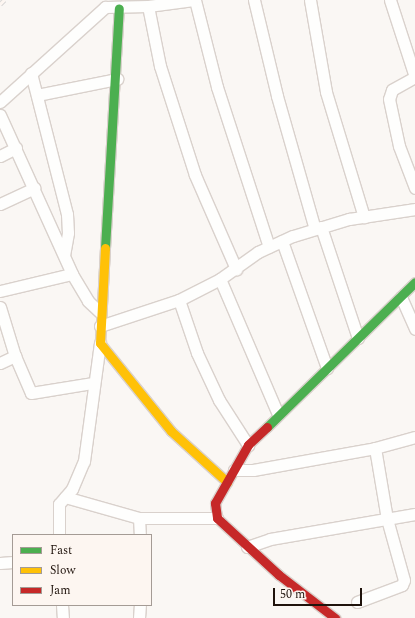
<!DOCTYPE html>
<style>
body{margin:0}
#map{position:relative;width:415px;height:618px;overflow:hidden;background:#faf7f4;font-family:Spectral,serif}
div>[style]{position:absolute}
.roads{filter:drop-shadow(1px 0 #d9d1cc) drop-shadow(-1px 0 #d9d1cc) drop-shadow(0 1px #d9d1cc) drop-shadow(0 -1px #d9d1cc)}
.street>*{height:11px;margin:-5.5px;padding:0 5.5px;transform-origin:5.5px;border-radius:5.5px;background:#fefefd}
.fast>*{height:9px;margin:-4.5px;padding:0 4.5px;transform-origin:4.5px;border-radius:4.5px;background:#4caf50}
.slow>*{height:9px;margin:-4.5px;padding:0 4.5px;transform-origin:4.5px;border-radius:4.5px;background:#ffc107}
.jam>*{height:9px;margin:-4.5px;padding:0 4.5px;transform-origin:4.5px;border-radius:4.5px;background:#c62828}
.rail>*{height:4.5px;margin-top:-2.25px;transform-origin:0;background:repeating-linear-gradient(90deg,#fdf6f1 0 9px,#d7d6d5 0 18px);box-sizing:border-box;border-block:1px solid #d7d6d5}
span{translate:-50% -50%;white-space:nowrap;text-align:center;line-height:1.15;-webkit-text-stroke:3.5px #fdf6f1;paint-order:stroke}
.legend{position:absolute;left:12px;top:534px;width:140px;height:72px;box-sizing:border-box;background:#fdf6f1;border:1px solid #a49b95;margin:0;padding:5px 7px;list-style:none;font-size:12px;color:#1f130c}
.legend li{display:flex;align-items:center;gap:8px;height:20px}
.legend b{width:20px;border:1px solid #a49b95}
.scale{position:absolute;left:273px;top:588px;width:89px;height:18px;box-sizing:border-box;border:2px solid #1f130c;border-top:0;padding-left:5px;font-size:12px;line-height:14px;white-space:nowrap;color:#1f130c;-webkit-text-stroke:3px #fdf6f1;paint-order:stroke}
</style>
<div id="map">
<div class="roads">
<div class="street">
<div style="left:195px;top:0;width:90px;rotate:75.8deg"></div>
<div style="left:217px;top:87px;width:168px;rotate:72deg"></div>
<div style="left:254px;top:0;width:99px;rotate:76.5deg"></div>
<div style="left:277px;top:96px;width:138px;rotate:74.1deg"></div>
<div style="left:310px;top:0;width:93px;rotate:80.1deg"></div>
<div style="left:326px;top:92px;width:131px;rotate:73.1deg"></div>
<div style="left:390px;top:0;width:81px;rotate:72deg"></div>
<div style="left:148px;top:6px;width:61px;rotate:78.7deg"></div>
<div style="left:160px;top:66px;width:114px;rotate:72.2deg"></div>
<div style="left:195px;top:175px;width:103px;rotate:66.4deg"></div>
<div style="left:31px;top:73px;width:146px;rotate:75.7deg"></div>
<div style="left:67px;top:214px;width:19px;rotate:87deg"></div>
<div style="left:68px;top:233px;width:22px;rotate:100deg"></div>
<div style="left:415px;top:77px;width:26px;rotate:151deg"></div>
<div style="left:392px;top:90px;width:9px;rotate:108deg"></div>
<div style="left:389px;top:99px;width:48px;rotate:78deg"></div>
<div style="left:399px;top:146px;width:45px;rotate:69.1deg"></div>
<div style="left:37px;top:95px;width:82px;rotate:-11.3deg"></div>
<div style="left:0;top:102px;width:142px;rotate:-42.1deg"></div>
<div style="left:105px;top:7px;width:43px;rotate:-1.3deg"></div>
<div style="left:148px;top:6px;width:46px;rotate:-7.4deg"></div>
<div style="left:0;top:115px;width:175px;rotate:65.6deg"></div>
<div style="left:72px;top:274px;width:31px;rotate:59deg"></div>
<div style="left:88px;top:301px;width:16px;rotate:43deg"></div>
<div style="left:0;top:156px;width:18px;rotate:-27deg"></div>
<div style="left:0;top:204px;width:38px;rotate:-25deg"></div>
<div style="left:321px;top:227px;width:117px;rotate:71.6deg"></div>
<div style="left:282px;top:241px;width:135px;rotate:70.5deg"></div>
<div style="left:220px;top:279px;width:147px;rotate:66.8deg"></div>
<div style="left:0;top:291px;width:74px;rotate:-13.3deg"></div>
<div style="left:401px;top:297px;width:35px;rotate:66deg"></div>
<div style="left:179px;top:300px;width:56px;rotate:71.2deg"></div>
<div style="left:197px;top:353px;width:52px;rotate:64.9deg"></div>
<div style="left:219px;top:400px;width:54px;rotate:57.2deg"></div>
<div style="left:0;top:307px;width:51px;rotate:73deg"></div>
<div style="left:15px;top:356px;width:40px;rotate:66.6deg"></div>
<div style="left:31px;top:393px;width:63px;rotate:-9.2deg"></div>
<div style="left:100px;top:326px;width:83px;rotate:-18.2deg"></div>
<div style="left:179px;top:300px;width:46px;rotate:-27.1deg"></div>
<div style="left:220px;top:279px;width:47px;rotate:-35.4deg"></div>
<div style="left:258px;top:252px;width:38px;rotate:-25deg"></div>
<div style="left:293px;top:236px;width:59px;rotate:-16.9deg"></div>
<div style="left:349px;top:219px;width:67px;rotate:-8.6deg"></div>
<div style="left:0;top:363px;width:17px;rotate:-25deg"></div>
<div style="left:234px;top:470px;width:19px"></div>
<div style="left:253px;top:470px;width:124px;rotate:-10.2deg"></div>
<div style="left:375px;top:448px;width:41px;rotate:-15.4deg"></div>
<div style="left:65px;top:497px;width:77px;rotate:15.8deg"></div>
<div style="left:139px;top:518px;width:78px"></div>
<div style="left:139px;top:518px;width:17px;rotate:87deg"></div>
<div style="left:59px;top:535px;width:31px;rotate:-90deg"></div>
<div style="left:59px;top:504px;width:20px;rotate:-49deg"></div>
<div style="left:72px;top:489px;width:30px;rotate:-67deg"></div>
<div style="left:84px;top:461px;width:119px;rotate:-82.3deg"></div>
<div style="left:247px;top:547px;width:24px;rotate:-19deg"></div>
<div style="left:270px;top:539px;width:147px;rotate:-9.8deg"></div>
<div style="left:0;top:563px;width:13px;rotate:-4deg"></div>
<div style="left:357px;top:602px;width:48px;rotate:-20.7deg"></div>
<div style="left:402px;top:585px;width:5px;rotate:-68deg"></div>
<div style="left:404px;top:580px;width:63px;rotate:-105.6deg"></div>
<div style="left:387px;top:519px;width:72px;rotate:-99.6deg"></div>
<div style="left:62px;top:605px;width:13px;rotate:86deg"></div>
<div style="left:139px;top:618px;width:13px;rotate:-86deg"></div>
</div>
<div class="fast">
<div style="left:105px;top:248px;width:240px;rotate:-86.7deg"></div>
<div style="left:267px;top:427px;width:207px;rotate:-44.4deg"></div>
</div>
<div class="slow">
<div style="left:105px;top:248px;width:95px;rotate:93deg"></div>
<div style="left:100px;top:343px;width:113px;rotate:51.1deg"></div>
<div style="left:171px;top:431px;width:76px;rotate:42.3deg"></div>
</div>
<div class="jam">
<div style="left:267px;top:427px;width:26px;rotate:137deg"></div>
<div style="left:248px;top:445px;width:67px;rotate:119.6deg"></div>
<div style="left:215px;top:503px;width:15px;rotate:82deg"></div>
<div style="left:217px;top:518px;width:84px;rotate:42.6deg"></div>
<div style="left:279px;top:575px;width:71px;rotate:37.5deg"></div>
</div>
</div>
<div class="rail">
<div style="left:0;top:4px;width:6px;rotate:-45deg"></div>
</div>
<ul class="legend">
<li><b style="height:5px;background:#4caf50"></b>Fast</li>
<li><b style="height:5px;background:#ffc107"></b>Slow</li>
<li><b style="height:5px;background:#c62828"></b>Jam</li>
</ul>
<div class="scale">50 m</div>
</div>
